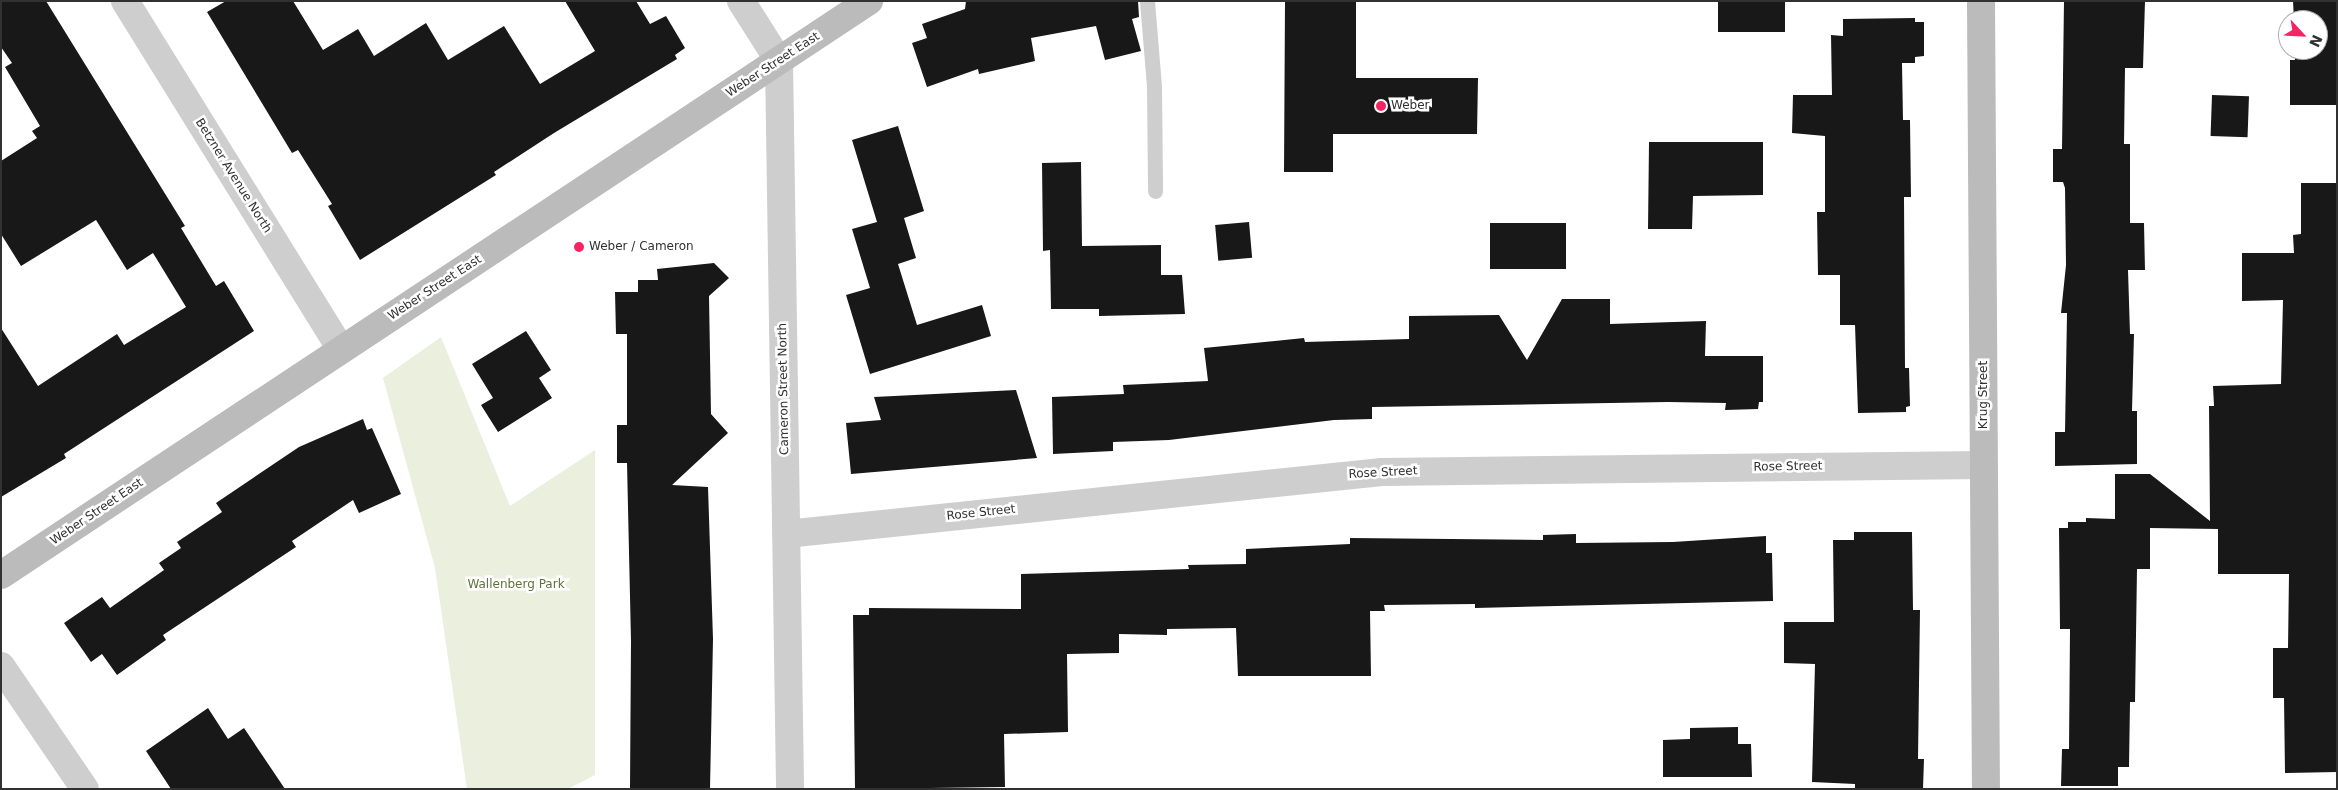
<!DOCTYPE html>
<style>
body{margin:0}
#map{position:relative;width:2338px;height:790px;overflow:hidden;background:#fff;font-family:"DejaVu Sans",sans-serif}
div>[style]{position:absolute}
.green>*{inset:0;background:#ebefde}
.building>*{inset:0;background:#181818;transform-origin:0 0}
.lane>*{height:15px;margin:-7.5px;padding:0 7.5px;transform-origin:7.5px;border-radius:7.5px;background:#cecece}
.street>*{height:28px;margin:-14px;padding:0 14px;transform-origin:14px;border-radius:14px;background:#cecece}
.secondary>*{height:28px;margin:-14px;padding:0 14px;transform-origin:14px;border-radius:14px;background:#bbb}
.dots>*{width:14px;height:14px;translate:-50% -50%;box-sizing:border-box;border:2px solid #fff;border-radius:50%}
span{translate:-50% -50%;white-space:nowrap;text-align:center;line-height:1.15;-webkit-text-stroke:5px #fff;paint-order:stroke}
.street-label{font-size:12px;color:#313131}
.poi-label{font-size:12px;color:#313131}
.left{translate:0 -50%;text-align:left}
.park-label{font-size:12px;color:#607239}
.frame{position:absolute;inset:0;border:2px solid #313131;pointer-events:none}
.north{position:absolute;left:2278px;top:10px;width:50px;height:50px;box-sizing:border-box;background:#fff;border:1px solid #adadad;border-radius:50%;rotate:115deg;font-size:14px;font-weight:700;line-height:20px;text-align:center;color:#313131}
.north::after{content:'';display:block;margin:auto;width:18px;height:22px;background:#f72463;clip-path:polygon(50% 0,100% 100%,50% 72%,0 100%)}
</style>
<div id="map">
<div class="green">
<div style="clip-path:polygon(441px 337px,510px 506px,595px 450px,595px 775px,568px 789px,467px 789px,435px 568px,383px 378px)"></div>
</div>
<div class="building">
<div style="clip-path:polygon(1px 1px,46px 1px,185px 226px,181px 228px,216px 286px,224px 281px,254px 331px,64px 454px,66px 458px,1px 497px,1px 328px,38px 386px,117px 334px,124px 345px,186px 307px,153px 253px,127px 270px,96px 220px,21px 266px,1px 234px,1px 161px,37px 138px,32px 131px,40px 126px,5px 67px,12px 63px,1px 47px)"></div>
<div style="clip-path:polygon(226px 1px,293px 1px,323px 50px,358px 29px,374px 56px,426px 23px,448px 60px,504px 26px,540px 84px,595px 51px,565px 1px,636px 1px,650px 24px,666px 16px,685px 48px,675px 55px,677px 59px,554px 133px,494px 172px,496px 175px,360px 260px,328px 206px,332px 204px,298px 150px,292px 153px,207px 12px)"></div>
<div style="clip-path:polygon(966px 1px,1138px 1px,1139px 17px,1132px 19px,1141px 51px,1105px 60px,1096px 26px,1031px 38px,1035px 61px,979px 74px,978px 69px,927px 87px,912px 43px,927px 38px,922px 24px,965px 9px)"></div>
<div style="clip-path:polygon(1285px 1px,1356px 1px,1356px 78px,1478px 78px,1477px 134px,1333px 134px,1333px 172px,1284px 172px)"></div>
<div style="left:1718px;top:1px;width:67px;height:31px"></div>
<div style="clip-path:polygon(2064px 1px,2145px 1px,2143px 68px,2125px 68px,2124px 144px,2130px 144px,2130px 223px,2144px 223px,2145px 270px,2128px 270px,2130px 334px,2134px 334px,2132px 411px,2137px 411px,2137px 464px,2055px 466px,2055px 432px,2065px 432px,2067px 313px,2061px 313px,2066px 265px,2065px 188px,2063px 182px,2053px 182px,2053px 149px,2062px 149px)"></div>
<div style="clip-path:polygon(2293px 1px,2337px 1px,2337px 105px,2290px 105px,2290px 60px,2295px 60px,2294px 50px,2318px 50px,2318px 20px,2294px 20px)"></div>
<div style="clip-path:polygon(1915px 18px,1915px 22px,1924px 22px,1924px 56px,1915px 57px,1915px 63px,1902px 63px,1903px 120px,1910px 120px,1911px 197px,1904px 197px,1905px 368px,1909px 368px,1910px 406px,1906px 407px,1906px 412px,1858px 413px,1855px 325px,1840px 325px,1840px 275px,1818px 275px,1817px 212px,1825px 212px,1825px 136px,1792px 133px,1793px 95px,1832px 95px,1831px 35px,1843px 36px,1843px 19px)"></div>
<div style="left:2212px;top:95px;width:37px;height:41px;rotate:2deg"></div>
<div style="clip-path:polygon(898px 126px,924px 211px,904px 218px,916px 258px,898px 264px,917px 325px,982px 305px,991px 336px,870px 374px,846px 295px,870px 288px,852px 229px,877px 222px,852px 140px)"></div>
<div style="clip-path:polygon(1649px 142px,1763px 142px,1763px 195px,1693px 196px,1692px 229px,1648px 229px)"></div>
<div style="clip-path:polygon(1081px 162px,1082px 246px,1161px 245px,1161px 275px,1182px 275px,1185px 314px,1099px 316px,1099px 309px,1051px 309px,1050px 250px,1043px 251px,1042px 163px)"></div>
<div style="clip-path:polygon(2301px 183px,2337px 183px,2337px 772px,2285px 773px,2284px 698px,2273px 698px,2273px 648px,2288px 648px,2289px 574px,2218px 574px,2218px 529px,2150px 528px,2150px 569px,2137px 569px,2135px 702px,2130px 702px,2129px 767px,2118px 767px,2118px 786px,2061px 786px,2062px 749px,2069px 749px,2070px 629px,2060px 629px,2059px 528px,2068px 528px,2068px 522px,2086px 522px,2086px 518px,2115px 519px,2115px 474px,2150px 474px,2210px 521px,2209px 406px,2214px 406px,2213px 386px,2281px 384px,2283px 300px,2242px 301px,2242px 253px,2294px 253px,2293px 235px,2301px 234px)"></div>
<div style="left:1249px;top:222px;width:36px;height:34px;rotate:85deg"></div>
<div style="left:1490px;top:223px;width:76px;height:46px"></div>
<div style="clip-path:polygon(714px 263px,729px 278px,709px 296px,711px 414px,728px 433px,672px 485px,708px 487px,713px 639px,710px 789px,630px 789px,631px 641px,627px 463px,617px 463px,617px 425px,627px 425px,627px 334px,616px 334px,615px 292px,638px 292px,638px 280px,658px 280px,657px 269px)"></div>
<div style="clip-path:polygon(1562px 299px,1610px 299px,1610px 324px,1706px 321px,1705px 356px,1763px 356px,1763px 402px,1759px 402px,1758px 409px,1725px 410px,1726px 403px,1668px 402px,1372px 407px,1372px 419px,1334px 420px,1169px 440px,1113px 442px,1113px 451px,1053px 454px,1052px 397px,1124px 394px,1123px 385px,1208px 381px,1204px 348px,1304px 338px,1305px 342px,1409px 339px,1409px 316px,1499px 315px,1527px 360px)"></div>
<div style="clip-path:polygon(526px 331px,551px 370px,539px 378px,552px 398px,498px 432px,481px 405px,493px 398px,472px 364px)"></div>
<div style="clip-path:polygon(1016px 390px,1037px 458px,851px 474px,846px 423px,881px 420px,874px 397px)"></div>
<div style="clip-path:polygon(363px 419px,367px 430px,372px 428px,401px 494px,359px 513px,353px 500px,292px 541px,296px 547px,163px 635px,166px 640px,117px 675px,102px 654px,91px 662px,64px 623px,102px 597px,110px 608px,164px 570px,159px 563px,181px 548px,177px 542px,222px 512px,216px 503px,299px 447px)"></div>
<div style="clip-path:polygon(1854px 532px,1912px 532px,1913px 610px,1920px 610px,1918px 759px,1924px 759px,1923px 789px,1855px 789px,1855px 784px,1812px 782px,1815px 664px,1784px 663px,1784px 622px,1834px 622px,1833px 540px,1854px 540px)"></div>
<div style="clip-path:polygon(1576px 534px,1576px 543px,1673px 542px,1766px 536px,1766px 553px,1772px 553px,1773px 601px,1475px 608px,1475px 604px,1384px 605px,1385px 611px,1370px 611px,1371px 676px,1238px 676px,1236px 628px,1167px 629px,1167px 635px,1119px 634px,1119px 653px,1067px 654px,1068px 732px,1004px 734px,1005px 787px,855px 789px,853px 615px,869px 615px,869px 608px,1021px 609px,1021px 574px,1189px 569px,1188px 565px,1246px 564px,1246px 549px,1350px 544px,1350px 538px,1543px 540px,1543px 535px)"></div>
<div style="clip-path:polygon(208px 708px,228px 739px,244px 728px,285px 789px,171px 789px,146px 751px)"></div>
<div style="clip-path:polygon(1738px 727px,1738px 744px,1751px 744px,1752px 777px,1663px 777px,1663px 740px,1690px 739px,1690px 728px)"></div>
</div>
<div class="lane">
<div style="left:1147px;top:1px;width:86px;rotate:85.3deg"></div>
<div style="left:1154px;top:87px;width:104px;rotate:89.4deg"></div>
</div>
<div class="street">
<div style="left:125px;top:1px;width:410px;rotate:58.2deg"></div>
<div style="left:741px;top:1px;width:71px;rotate:57.7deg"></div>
<div style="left:779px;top:61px;width:728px;rotate:89.13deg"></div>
<div style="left:786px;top:534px;width:599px;rotate:-5.94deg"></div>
<div style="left:1382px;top:472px;width:602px;rotate:-0.67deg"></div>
<div style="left:1px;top:666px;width:149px;rotate:55.7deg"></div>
</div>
<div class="secondary">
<div style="left:1981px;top:1px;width:788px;rotate:89.64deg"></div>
<div style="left:1px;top:575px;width:1041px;rotate:-33.48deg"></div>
</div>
<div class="dots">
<div style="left:1381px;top:106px;background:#f72463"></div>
<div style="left:579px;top:247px;background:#f72463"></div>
</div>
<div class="street-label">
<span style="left:773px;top:65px;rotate:-33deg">Weber Street East</span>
<span style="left:233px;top:176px;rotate:58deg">Betzner Avenue North</span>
<span style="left:435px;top:288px;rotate:-33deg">Weber Street East</span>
<span style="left:784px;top:389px;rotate:-91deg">Cameron Street North</span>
<span style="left:1984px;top:395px;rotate:-90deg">Krug Street</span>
<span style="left:1788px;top:467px;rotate:-1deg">Rose Street</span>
<span style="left:1383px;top:473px;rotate:-3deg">Rose Street</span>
<span style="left:97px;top:512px;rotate:-34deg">Weber Street East</span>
<span style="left:981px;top:513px;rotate:-6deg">Rose Street</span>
</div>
<div class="poi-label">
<span class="left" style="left:1391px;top:106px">Weber</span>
<span class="left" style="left:589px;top:247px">Weber / Cameron</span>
</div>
<div class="park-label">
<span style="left:516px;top:585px">Wallenberg Park</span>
</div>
<div class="frame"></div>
<div class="north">N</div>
</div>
